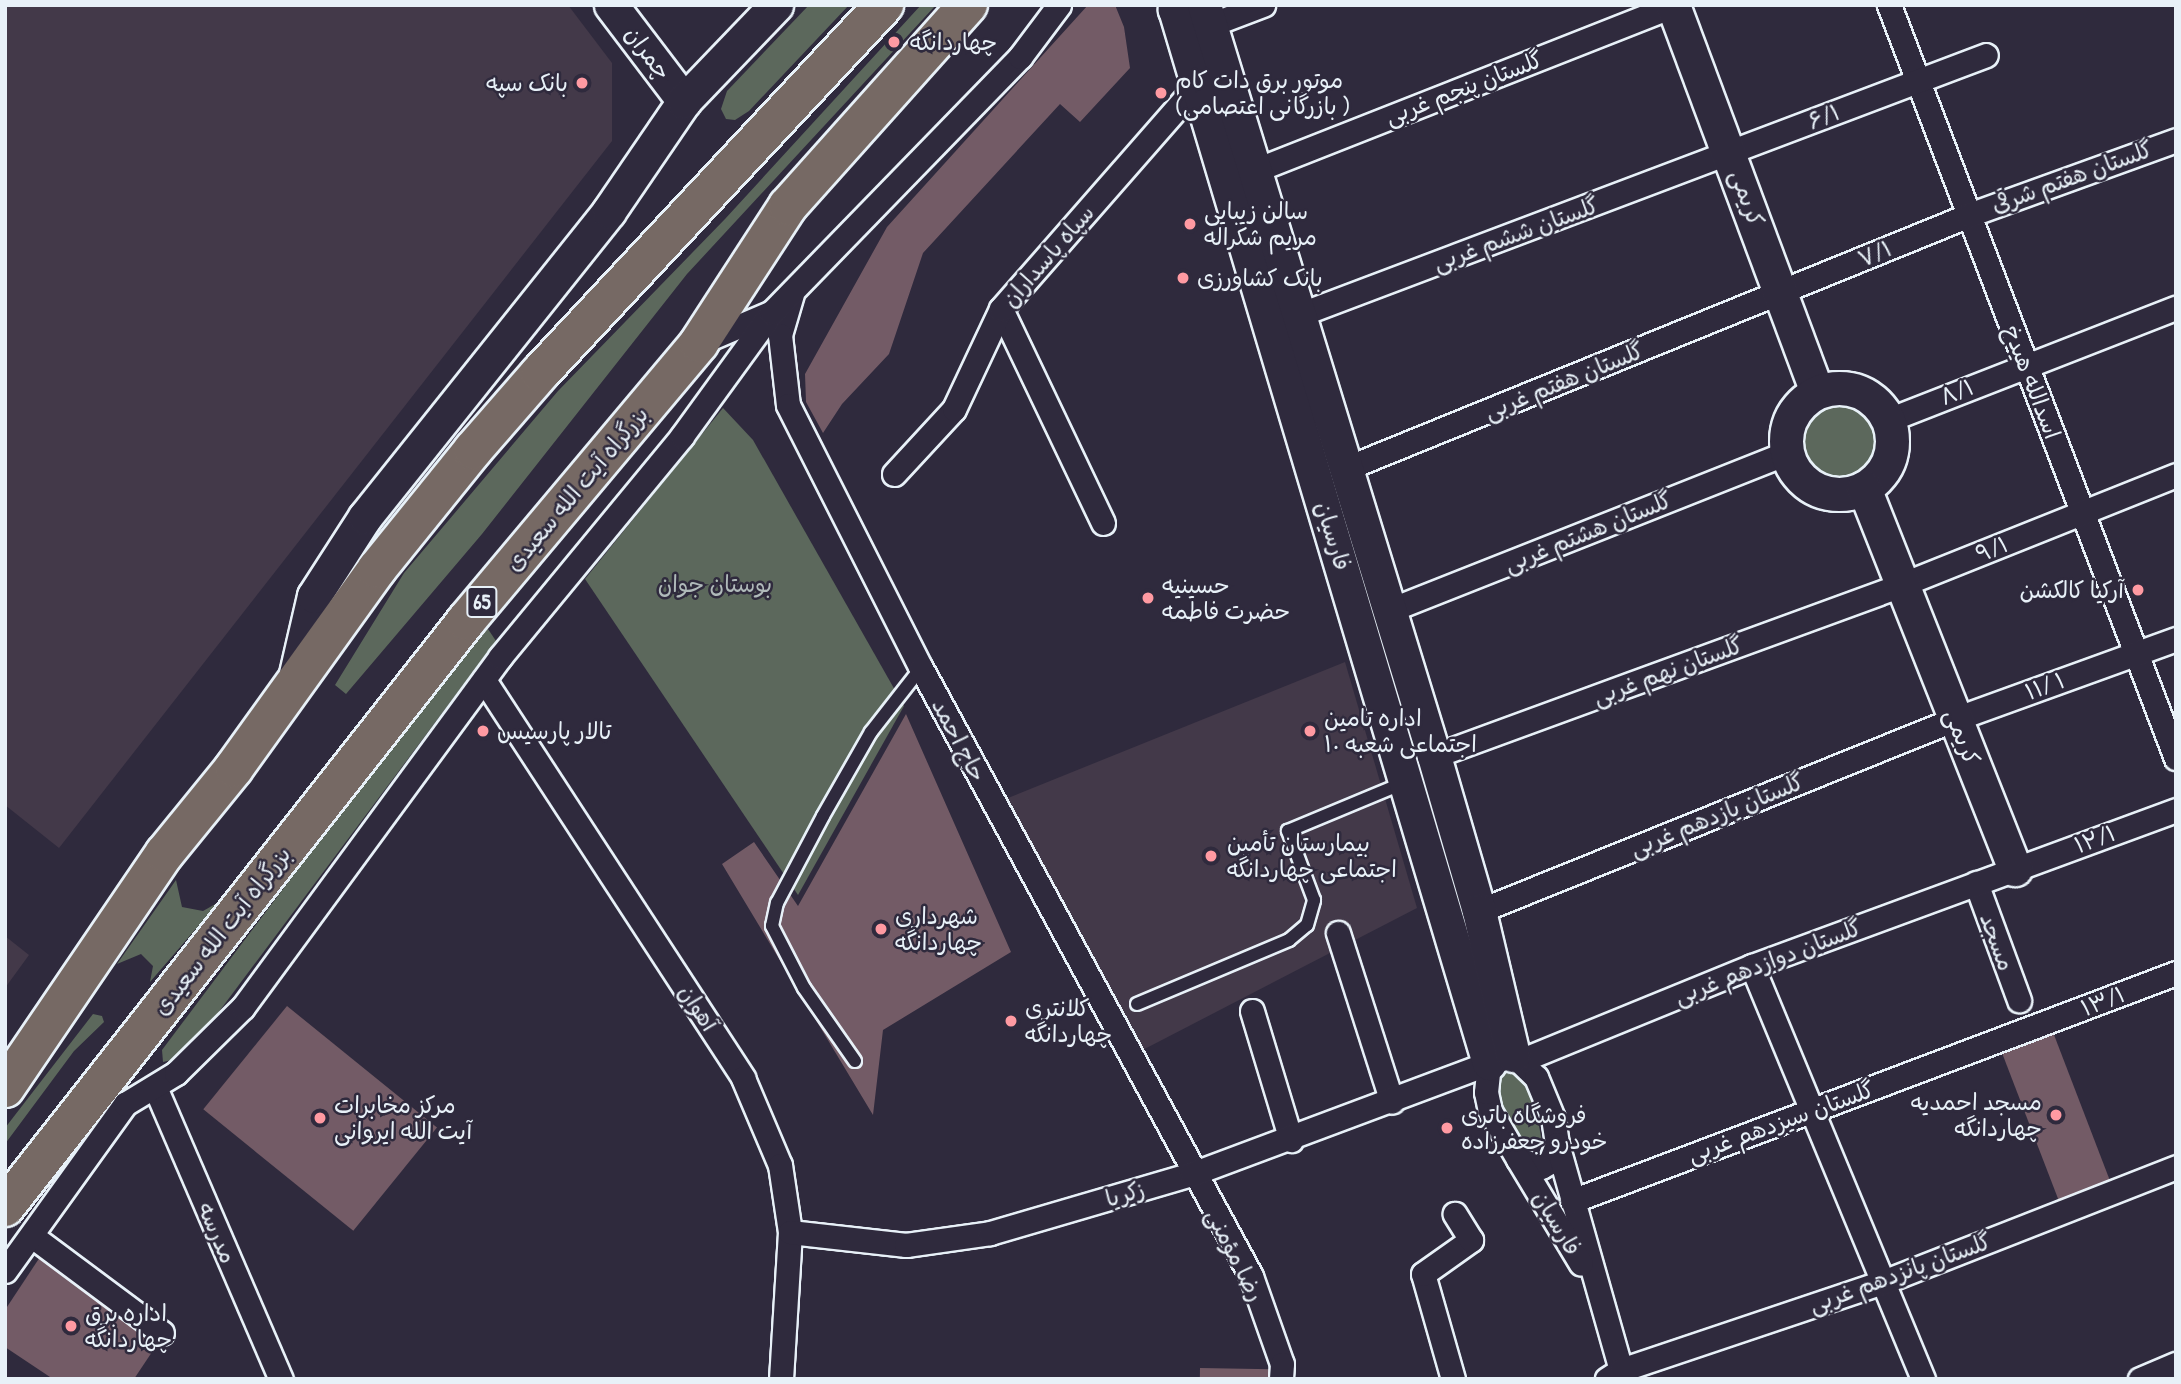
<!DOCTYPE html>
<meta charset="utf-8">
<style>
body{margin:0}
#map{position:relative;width:2181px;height:1384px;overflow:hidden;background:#2f2a3d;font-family:"Patrick Hand","Playpen Sans Arabic",sans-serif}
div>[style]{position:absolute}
.built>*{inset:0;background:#433949}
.green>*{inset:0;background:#5c685c}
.round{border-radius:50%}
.building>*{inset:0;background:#735b66;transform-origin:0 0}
.roads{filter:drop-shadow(2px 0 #e8f1f8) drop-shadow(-2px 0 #e8f1f8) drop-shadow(0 2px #e8f1f8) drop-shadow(0 -2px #e8f1f8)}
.lane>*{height:12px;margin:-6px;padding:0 6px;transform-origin:6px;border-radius:6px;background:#2f2a3d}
.street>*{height:23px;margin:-11.5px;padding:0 11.5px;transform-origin:11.5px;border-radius:11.5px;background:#2f2a3d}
.secondary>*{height:33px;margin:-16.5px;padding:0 16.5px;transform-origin:16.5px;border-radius:16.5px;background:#2f2a3d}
.secondary>.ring{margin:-16.5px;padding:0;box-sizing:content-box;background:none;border:33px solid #2f2a3d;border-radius:50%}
.highway>*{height:38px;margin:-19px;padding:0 19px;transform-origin:19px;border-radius:19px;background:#766964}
.dots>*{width:19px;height:19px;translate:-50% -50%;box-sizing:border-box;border:4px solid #2f2a3d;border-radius:50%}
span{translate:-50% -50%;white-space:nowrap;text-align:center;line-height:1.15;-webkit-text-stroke:5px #2f2a3d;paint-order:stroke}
.shield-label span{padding:2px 5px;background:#2f2a3d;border:2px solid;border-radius:5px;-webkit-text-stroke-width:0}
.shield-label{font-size:21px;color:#e8f1f8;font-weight:700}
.poi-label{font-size:23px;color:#e8f1f8}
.left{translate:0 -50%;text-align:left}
.right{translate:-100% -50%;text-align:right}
.street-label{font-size:23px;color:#e8f1f8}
.park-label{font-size:23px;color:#b0baba}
.frame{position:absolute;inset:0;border:7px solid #e8f1f8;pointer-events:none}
</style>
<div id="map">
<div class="built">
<div style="clip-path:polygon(5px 5px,568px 5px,612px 63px,612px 141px,59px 848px,5px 805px)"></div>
<div style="clip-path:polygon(1345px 662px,1417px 908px,1131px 1056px,993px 804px)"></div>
<div style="clip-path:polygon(5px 936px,29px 955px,5px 988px)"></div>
</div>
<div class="green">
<div style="clip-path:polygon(809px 5px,849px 5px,749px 111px,735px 120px,726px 119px,721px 109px,727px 91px)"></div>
<div style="clip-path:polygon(921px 5px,936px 5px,687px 274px,482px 534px,346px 694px,335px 685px,404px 573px,558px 391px,725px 219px)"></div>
<div class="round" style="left:1799px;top:399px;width:80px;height:80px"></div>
<div style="clip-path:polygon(723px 408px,753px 440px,904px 706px,798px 895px,585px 579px)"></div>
<div style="clip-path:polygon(488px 629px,496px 641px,209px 1025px,176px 1059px,163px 1062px,162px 1050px,473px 636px)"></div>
<div style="clip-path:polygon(176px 880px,182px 907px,203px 911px,219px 902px,150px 982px,153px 966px,141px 954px,117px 964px)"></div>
<div style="clip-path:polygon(93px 1014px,102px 1016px,104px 1022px,74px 1051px,5px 1144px,5px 1128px)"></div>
<div style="clip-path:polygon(1505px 1073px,1519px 1075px,1526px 1083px,1536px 1109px,1542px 1142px,1534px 1153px,1524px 1151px,1502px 1109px,1498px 1078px)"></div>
</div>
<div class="building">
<div style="clip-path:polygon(1088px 5px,1115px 5px,1124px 27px,1130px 68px,1080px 122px,1060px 104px,923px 253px,889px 354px,842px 404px,823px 433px,806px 402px,805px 374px,887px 227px)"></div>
<div style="clip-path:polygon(906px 714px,1011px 952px,883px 1030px,873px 1115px,722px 864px,754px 842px,798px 906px)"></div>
<div style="left:287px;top:1006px;width:193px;height:133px;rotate:39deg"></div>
<div style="left:2051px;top:1027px;width:167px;height:55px;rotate:69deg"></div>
<div style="clip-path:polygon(42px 1254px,158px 1343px,134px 1379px,53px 1379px,5px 1347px,5px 1310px)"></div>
<div style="left:1200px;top:1368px;width:79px;height:11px;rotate:1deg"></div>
</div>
<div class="roads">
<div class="lane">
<div style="left:1137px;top:1004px;width:165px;rotate:-22.8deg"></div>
<div style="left:1289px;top:940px;width:23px;rotate:-40deg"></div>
<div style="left:1307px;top:925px;width:26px;rotate:-74deg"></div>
<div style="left:1314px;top:900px;width:74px;rotate:-110.6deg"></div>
<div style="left:1288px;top:831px;width:128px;rotate:-22.6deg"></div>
<div style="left:855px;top:1061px;width:89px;rotate:-124.9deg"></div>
<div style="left:804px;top:988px;width:70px;rotate:-117.3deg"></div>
<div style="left:772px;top:926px;width:24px;rotate:-78deg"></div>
<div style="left:777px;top:903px;width:98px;rotate:-62.1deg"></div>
<div style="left:823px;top:816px;width:97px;rotate:-60.3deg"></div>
<div style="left:871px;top:732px;width:81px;rotate:-52deg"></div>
</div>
<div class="street">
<div style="left:1889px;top:5px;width:806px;rotate:69.14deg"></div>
<div style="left:1210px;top:25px;width:57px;rotate:-20.7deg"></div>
<div style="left:1256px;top:170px;width:450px;rotate:-21.5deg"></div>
<div style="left:792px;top:294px;width:43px;rotate:106.3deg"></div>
<div style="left:780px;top:335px;width:70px;rotate:83.5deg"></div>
<div style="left:788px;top:405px;width:295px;rotate:63.2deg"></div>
<div style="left:921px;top:668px;width:692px;rotate:61.51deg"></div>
<div style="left:1251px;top:1276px;width:93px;rotate:70.6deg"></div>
<div style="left:1282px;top:1364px;width:15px;rotate:94deg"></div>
<div style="left:1001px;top:309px;width:237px;rotate:64.5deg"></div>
<div style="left:1301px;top:314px;width:732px;rotate:-20.71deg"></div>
<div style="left:704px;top:341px;width:74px;rotate:-23.1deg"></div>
<div style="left:1888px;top:420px;width:309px;rotate:-21.3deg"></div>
<div style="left:1347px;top:468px;width:671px;rotate:-22.13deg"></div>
<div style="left:1969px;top:215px;width:220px;rotate:-19.9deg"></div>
<div style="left:894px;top:474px;width:88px;rotate:-47.3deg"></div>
<div style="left:954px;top:409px;width:110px;rotate:-64.8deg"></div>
<div style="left:1001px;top:309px;width:299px;rotate:-48.8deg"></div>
<div style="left:1390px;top:610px;width:427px;rotate:-21.6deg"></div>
<div style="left:484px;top:680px;width:475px;rotate:56.9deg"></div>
<div style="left:743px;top:1078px;width:95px;rotate:67deg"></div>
<div style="left:780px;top:1165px;width:68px;rotate:81.5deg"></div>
<div style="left:790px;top:1232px;width:147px;rotate:93.5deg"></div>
<div style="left:1434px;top:756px;width:497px;rotate:-20.1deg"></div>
<div style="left:1901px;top:585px;width:296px;rotate:-21.8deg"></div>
<div style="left:1976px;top:883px;width:125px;rotate:69.8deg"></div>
<div style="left:1479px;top:911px;width:513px;rotate:-21.97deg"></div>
<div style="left:1955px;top:719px;width:235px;rotate:-19.9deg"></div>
<div style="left:1338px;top:933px;width:177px;rotate:72.3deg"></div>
<div style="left:1752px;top:966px;width:447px;rotate:67.5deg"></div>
<div style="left:1252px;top:1011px;width:135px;rotate:73.2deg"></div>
<div style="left:1513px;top:1055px;width:32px;rotate:44deg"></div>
<div style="left:1536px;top:1077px;width:44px;rotate:67.5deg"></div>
<div style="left:1553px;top:1118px;width:26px;rotate:81deg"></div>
<div style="left:1557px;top:1144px;width:19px;rotate:111deg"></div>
<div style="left:1550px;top:1162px;width:10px;rotate:151deg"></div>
<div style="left:1541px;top:1167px;width:24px;rotate:-161deg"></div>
<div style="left:1518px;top:1159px;width:56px;rotate:-120.3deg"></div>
<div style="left:1490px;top:1111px;width:19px;rotate:-102deg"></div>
<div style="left:1486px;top:1092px;width:29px;rotate:-84deg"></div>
<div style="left:1489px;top:1063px;width:25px;rotate:-18deg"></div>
<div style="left:1522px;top:1060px;width:248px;rotate:-22.2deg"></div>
<div style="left:1752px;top:966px;width:452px;rotate:-20.2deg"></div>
<div style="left:155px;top:1087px;width:318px;rotate:66.7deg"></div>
<div style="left:1557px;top:1144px;width:235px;rotate:74.2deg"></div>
<div style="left:1621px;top:1370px;width:17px;rotate:147deg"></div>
<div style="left:1518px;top:1159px;width:122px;rotate:59deg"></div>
<div style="left:1572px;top:1201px;width:646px;rotate:-20.68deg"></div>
<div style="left:790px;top:1232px;width:117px;rotate:6.4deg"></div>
<div style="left:906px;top:1245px;width:85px;rotate:-8.1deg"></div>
<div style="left:990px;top:1233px;width:210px;rotate:-16.3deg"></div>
<div style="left:1192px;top:1174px;width:317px;rotate:-20.5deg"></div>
<div style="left:32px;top:1236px;width:162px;rotate:36.7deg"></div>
<div style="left:5px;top:1271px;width:206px;rotate:-54.3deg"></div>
<div style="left:125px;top:1104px;width:60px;rotate:-31.3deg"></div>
<div style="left:176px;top:1073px;width:94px;rotate:-44.6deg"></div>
<div style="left:243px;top:1007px;width:434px;rotate:-53.7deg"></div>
<div style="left:500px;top:657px;width:286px;rotate:-50.5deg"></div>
<div style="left:682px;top:436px;width:153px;rotate:-54deg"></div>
<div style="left:772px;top:312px;width:356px;rotate:-45.8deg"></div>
<div style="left:1020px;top:57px;width:65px;rotate:-53.1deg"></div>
<div style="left:1621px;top:1370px;width:276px;rotate:-18.6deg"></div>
<div style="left:1883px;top:1282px;width:315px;rotate:-21.4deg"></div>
<div style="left:1453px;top:1379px;width:109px;rotate:-105.9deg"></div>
<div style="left:1423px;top:1274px;width:59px;rotate:-35.3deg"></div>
<div style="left:1471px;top:1240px;width:31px;rotate:-122deg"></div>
<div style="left:2140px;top:1379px;width:39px;rotate:-23deg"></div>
</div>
<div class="secondary">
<div style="left:611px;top:5px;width:121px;rotate:52.8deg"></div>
<div style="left:1189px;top:5px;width:15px;rotate:164deg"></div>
<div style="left:1175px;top:9px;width:1100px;rotate:73.41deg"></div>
<div style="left:1204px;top:5px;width:785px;rotate:72.97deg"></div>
<div style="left:1434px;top:756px;width:161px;rotate:73.8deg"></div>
<div style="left:1479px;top:911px;width:148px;rotate:76.7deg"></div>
<div style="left:1673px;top:5px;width:413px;rotate:69.6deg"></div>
<div class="ring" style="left:1786px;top:388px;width:73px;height:73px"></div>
<div style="left:1864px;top:488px;width:410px;rotate:68.4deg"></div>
<div style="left:295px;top:678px;width:84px;rotate:-77deg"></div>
<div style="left:314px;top:596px;width:94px;rotate:-57.2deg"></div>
<div style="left:365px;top:517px;width:391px;rotate:-51.4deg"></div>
<div style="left:609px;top:211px;width:133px;rotate:-55.7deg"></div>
<div style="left:684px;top:101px;width:133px;rotate:-46.2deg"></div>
</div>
<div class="highway">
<div style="left:5px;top:1088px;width:284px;rotate:-55.8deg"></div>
<div style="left:165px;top:853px;width:109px;rotate:-50.9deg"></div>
<div style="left:234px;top:768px;width:245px;rotate:-54.3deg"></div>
<div style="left:377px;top:569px;width:153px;rotate:-51.1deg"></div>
<div style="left:473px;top:450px;width:102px;rotate:-49deg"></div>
<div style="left:540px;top:373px;width:504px;rotate:-46.93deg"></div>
<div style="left:5px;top:1207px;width:746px;rotate:-51.81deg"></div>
<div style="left:466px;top:621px;width:363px;rotate:-50deg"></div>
<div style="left:699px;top:343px;width:163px;rotate:-57deg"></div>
<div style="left:788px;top:206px;width:270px;rotate:-48.2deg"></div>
</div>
</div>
<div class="dots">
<div style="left:894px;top:42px;background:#ff9aa2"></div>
<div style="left:582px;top:83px;background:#ff9aa2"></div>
<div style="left:1161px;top:93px;background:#ff9aa2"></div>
<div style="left:1190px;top:224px;background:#ff9aa2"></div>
<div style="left:1183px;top:278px;background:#ff9aa2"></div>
<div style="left:2138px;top:590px;background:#ff9aa2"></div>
<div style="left:1148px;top:598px;background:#ff9aa2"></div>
<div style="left:483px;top:731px;background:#ff9aa2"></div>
<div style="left:1310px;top:731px;background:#ff9aa2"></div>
<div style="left:1211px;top:856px;background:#ff9aa2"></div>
<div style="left:881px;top:929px;background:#ff9aa2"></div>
<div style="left:1011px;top:1021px;background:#ff9aa2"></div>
<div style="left:2056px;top:1115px;background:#ff9aa2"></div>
<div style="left:320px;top:1118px;background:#ff9aa2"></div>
<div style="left:1447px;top:1128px;background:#ff9aa2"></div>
<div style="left:71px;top:1326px;background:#ff9aa2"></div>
</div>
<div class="shield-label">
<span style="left:482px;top:602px">65</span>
</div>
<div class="poi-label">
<span class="left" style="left:910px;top:42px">چهاردانگه</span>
<span class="left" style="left:1175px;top:93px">موتور برق دات کام<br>(بازرگانی اعتصامی )</span>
<span class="right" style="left:568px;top:83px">بانک سپه</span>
<span class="left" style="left:1204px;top:224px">سالن زیبایی<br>مریم شکراله</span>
<span class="left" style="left:1197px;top:278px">بانک کشاورزی</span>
<span class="left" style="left:1162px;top:598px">حسینیه<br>حضرت فاطمه</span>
<span class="right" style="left:2124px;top:590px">آرکیا کالکشن</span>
<span class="left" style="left:1324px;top:731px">اداره تامین<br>اجتماعی شعبه ۱۰</span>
<span class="left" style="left:497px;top:731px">تالار پارسیس</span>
<span class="left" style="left:1227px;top:856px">بیمارستان تأمین<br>اجتماعی چهاردانگه</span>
<span class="left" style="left:895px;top:929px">شهرداری<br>چهاردانگه</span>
<span class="left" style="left:1025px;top:1021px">کلانتری<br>چهاردانگه</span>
<span class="right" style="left:2042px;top:1115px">مسجد احمدیه<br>چهاردانگه</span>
<span class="left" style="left:334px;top:1118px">مرکز مخابرات<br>آیت الله ایروانی</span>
<span class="left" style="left:1461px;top:1128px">فروشگاه باتری<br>خودرو جعفرزاده</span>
<span class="left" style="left:85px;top:1326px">اداره برق<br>چهاردانگه</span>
</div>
<div class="street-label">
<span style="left:648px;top:53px;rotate:53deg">چمران</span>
<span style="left:1464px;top:88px;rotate:-21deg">گلستان پنجم غربی</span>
<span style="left:1824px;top:117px;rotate:-21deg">۶/۱</span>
<span style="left:2072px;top:177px;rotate:-20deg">گلستان هفتم شرقی</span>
<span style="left:1747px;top:198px;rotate:70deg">کریمی</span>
<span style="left:1516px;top:234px;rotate:-20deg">گلستان ششم غربی</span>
<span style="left:1875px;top:254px;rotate:-23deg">۷/۱</span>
<span style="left:1048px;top:256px;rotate:-49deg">سپاه پاسداران</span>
<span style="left:1564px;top:381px;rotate:-22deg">گلستان هفتم غربی</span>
<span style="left:2032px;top:382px;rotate:69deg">اسدالله هیدخ</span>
<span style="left:1957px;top:392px;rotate:-22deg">۸/۱</span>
<span style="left:577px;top:489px;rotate:-50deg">بزرگراه آیت الله سعیدی</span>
<span style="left:1588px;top:532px;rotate:-22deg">گلستان هشتم غربی</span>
<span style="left:1333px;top:536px;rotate:73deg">فارسیان</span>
<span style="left:1992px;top:549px;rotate:-22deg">۹/۱</span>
<span style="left:1668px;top:671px;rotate:-20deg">گلستان نهم غربی</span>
<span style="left:2045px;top:686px;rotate:-20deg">۱۱/ ۱</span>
<span style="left:1962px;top:737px;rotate:68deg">کریمی</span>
<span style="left:959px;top:740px;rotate:62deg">حاج احمد</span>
<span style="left:1717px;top:815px;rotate:-22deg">گلستان یازدهم غربی</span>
<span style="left:2095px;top:839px;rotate:-20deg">۱۲/۱</span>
<span style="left:222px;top:931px;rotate:-52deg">بزرگراه آیت الله سعیدی</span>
<span style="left:1997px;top:942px;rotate:70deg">مسجد</span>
<span style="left:1768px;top:962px;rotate:-21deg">گلستان دوازدهم غربی</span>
<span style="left:2103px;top:1001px;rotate:-21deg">۱۳/۱</span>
<span style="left:698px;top:1008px;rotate:57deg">آهوان</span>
<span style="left:1781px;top:1122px;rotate:-20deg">گلستان سیزدهم غربی</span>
<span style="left:1125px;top:1194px;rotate:-16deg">زکریا</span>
<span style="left:1557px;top:1223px;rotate:59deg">فارسیان</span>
<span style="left:217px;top:1233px;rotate:67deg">مدرسه</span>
<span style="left:1235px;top:1255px;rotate:63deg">رضا مؤمنی</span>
<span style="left:1900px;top:1273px;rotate:-20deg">گلستان پانزدهم غربی</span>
</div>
<div class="park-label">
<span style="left:715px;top:584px">بوستان جوان</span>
</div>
<div class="frame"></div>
</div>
